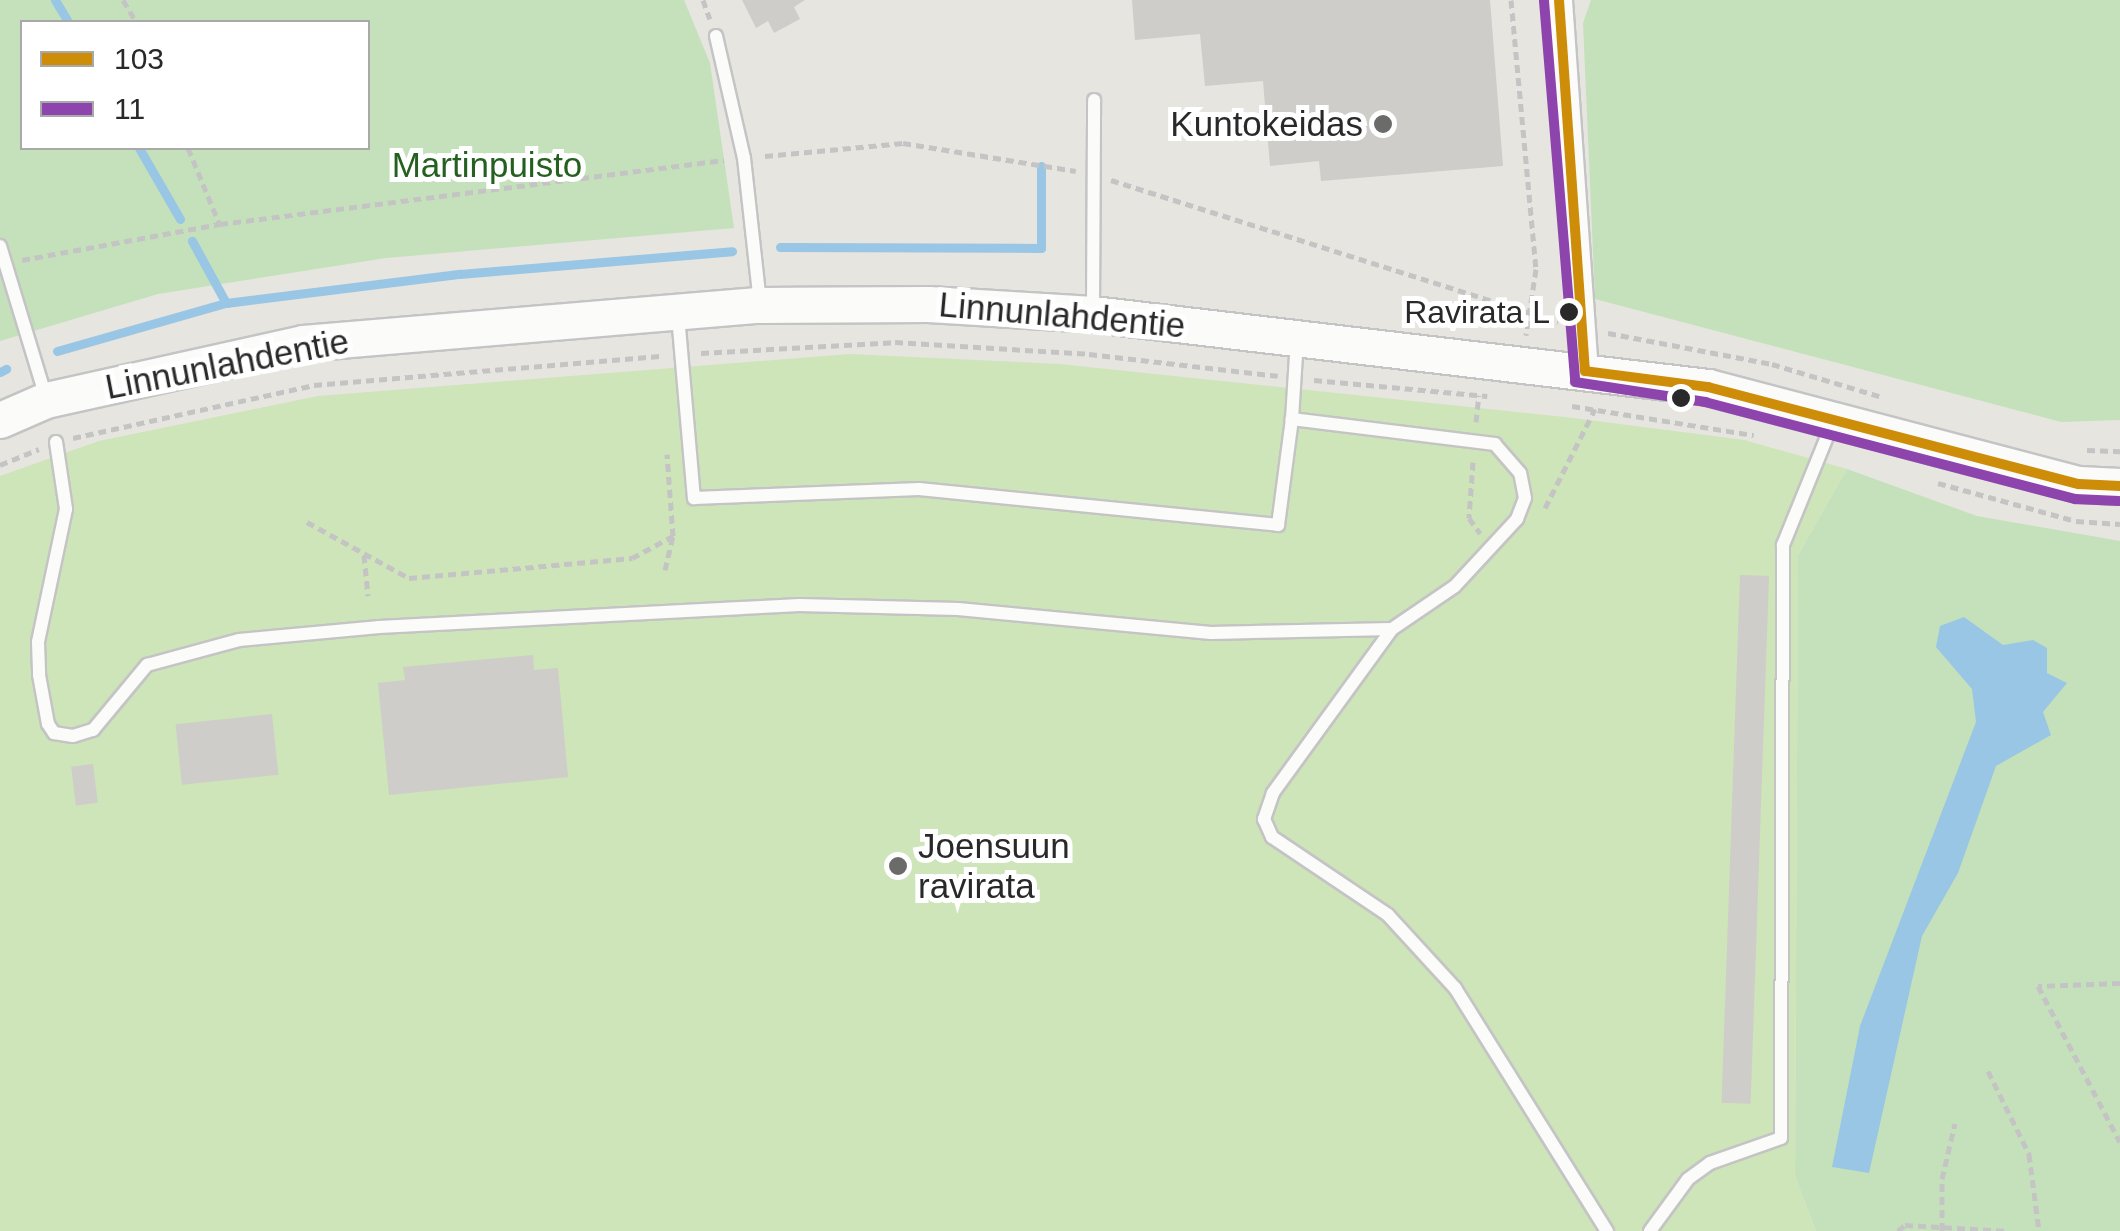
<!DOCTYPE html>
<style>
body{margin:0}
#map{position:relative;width:2120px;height:1231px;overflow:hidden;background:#e6e5e0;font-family:Arial,sans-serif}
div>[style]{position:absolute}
.green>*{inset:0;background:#c5e1bb}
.pitch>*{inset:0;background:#cee4b9}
.water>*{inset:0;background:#98c6e4}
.stream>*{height:9px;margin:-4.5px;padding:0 4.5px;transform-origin:4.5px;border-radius:4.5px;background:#98c6e4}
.building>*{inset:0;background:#cecdc9;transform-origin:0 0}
.path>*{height:5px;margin-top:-2.5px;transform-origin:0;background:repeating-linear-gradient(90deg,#c4c4c4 0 8px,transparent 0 13px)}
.roads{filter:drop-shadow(2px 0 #c4c4c5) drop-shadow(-2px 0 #c4c4c5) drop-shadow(0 2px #c4c4c5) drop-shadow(0 -2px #c4c4c5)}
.lane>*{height:12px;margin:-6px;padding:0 6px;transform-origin:6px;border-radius:6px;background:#fbfbfa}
.street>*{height:25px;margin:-12.5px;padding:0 12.5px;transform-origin:12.5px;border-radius:12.5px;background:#fbfbfa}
.secondary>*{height:35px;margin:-17.5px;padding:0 17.5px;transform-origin:17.5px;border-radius:17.5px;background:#fbfbfa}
.bus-1>*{height:10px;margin:-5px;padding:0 5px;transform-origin:5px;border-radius:5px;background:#ce8d08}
.bus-2>*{height:10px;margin:-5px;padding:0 5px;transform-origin:5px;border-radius:5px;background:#8e44ad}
.dots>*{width:28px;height:28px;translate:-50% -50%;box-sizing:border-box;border:5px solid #fff;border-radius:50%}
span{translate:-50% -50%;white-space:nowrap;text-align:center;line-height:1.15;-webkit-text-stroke:10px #fff;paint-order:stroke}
.bus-label{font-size:32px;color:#292929}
.right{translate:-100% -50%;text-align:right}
.poi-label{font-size:35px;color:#292929}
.left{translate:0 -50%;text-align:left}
.park-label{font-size:35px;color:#24601f}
.street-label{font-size:35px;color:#292929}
.legend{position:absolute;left:20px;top:20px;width:350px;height:130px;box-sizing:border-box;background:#fff;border:2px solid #a9a9a9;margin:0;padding:12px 18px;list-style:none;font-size:30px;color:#292929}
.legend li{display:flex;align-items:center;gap:20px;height:50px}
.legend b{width:50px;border:2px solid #a9a9a9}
</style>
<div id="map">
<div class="green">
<div style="clip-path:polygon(evenodd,0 0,684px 0,710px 63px,734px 228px,386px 258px,158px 294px,0 341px,0 0,22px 22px,368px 22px,368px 148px,22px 148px,22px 22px)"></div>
<div style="clip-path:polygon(1591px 0,2120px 0,2120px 420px,2061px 422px,1595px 299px,1583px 23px)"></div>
<div style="clip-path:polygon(1847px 469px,1977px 516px,2120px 541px,2120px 1231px,1816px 1231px,1795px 1176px,1798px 555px)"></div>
</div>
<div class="pitch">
<div style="clip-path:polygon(850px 354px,1059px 364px,1565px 417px,1744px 440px,1847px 469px,1798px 555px,1795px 1176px,1816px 1231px,0 1231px,0 476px,99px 441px,318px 396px)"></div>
</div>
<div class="water">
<div style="clip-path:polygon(1964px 617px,2003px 645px,2033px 640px,2047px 648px,2047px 673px,2067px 683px,2043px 712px,2051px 735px,1996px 766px,1958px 873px,1922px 936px,1869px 1173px,1832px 1167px,1860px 1026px,1976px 722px,1972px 689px,1936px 647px,1940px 626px)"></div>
</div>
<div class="stream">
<div style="left:55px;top:0;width:26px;rotate:59deg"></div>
<div style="left:139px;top:148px;width:82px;rotate:60deg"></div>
<div style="left:780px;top:247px;width:261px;rotate:0.2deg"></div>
<div style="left:1041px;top:248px;width:82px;rotate:-90deg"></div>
<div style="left:226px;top:303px;width:236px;rotate:-7.1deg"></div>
<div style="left:460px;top:274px;width:273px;rotate:-4.8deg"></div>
<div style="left:57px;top:351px;width:176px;rotate:-15.9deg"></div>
<div style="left:226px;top:303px;width:71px;rotate:-118.7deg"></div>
<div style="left:0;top:372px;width:7px;rotate:-27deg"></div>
</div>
<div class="building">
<div style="clip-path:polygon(742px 0,805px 0,794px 7px,800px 19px,774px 33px,768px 21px,756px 28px)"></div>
<div style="clip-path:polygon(1132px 0,1490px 0,1503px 166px,1321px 181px,1319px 161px,1270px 166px,1263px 81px,1205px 86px,1200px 34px,1135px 40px)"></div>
<div style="left:1740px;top:575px;width:29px;height:528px;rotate:2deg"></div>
<div style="clip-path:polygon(533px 655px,534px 670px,558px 668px,568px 777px,389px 795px,378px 683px,405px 680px,403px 667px)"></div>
<div style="left:272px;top:714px;width:61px;height:97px;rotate:84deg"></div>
<div style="left:93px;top:764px;width:39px;height:22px;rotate:83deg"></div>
</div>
<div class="path">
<div style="left:123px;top:0;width:26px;rotate:59deg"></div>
<div style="left:703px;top:0;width:20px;rotate:70deg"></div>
<div style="left:1511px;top:0;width:270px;rotate:84.7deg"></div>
<div style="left:1536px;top:269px;width:67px;rotate:98.6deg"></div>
<div style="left:188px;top:148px;width:81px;rotate:67.5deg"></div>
<div style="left:765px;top:156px;width:139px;rotate:-5.4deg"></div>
<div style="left:903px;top:143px;width:175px;rotate:9.2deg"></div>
<div style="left:1111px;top:180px;width:469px;rotate:17.6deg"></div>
<div style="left:22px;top:260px;width:201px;rotate:-10.3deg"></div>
<div style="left:220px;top:224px;width:508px;rotate:-7.24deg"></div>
<div style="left:1608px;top:333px;width:167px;rotate:10.7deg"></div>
<div style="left:1772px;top:364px;width:112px;rotate:16.7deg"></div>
<div style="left:701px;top:353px;width:194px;rotate:-3.2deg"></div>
<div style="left:895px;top:342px;width:194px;rotate:3.5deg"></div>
<div style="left:1089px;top:354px;width:190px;rotate:6.6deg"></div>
<div style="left:1314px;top:380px;width:174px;rotate:5.3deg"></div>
<div style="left:1572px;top:406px;width:184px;rotate:9.1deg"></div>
<div style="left:1476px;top:422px;width:27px;rotate:-84deg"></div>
<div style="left:73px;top:438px;width:247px;rotate:-12.4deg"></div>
<div style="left:314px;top:385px;width:347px;rotate:-4.8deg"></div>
<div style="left:2087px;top:450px;width:33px;rotate:2deg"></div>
<div style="left:1473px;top:462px;width:56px;rotate:94.1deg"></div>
<div style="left:1469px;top:518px;width:19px;rotate:54deg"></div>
<div style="left:0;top:465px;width:42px;rotate:-22.3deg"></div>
<div style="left:1938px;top:483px;width:143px;rotate:15.4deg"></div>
<div style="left:2076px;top:521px;width:44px;rotate:3.9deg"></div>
<div style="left:1545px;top:508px;width:111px;rotate:-63.2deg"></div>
<div style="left:307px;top:522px;width:116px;rotate:28.8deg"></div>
<div style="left:409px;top:578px;width:224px;rotate:-5.1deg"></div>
<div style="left:632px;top:558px;width:47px;rotate:-28.2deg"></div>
<div style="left:364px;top:555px;width:41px;rotate:84.4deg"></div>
<div style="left:665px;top:570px;width:35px;rotate:-77deg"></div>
<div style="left:673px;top:536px;width:82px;rotate:-94.2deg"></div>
<div style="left:2120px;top:983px;width:82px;rotate:177.9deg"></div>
<div style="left:2038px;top:986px;width:176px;rotate:62.3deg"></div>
<div style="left:1988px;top:1071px;width:93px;rotate:63.7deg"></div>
<div style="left:2029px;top:1154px;width:78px;rotate:82.6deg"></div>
<div style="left:1898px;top:1231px;width:9px;rotate:-41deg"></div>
<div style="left:1905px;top:1225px;width:103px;rotate:3.3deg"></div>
<div style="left:1942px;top:1231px;width:52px;rotate:-90deg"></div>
<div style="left:1942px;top:1179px;width:57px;rotate:-76.9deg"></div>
</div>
<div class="roads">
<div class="lane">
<div style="left:716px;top:36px;width:125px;rotate:77.1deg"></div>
<div style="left:744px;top:158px;width:146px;rotate:83.7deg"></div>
<div style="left:0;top:246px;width:158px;rotate:73.1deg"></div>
<div style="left:1093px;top:312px;width:212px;rotate:-89.7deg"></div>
<div style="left:678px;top:316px;width:183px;rotate:85deg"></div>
<div style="left:694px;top:498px;width:225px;rotate:-2.3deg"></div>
<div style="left:919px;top:489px;width:361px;rotate:5.7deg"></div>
<div style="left:1278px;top:525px;width:107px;rotate:-82.5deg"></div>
<div style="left:56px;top:442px;width:68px;rotate:81.5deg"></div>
<div style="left:66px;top:509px;width:136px;rotate:101.9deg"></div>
<div style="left:38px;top:642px;width:33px;rotate:88deg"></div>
<div style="left:39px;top:675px;width:50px;rotate:79.6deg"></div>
<div style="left:48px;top:724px;width:11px;rotate:56deg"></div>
<div style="left:54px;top:733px;width:19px;rotate:9deg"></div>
<div style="left:73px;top:736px;width:21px;rotate:-17deg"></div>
<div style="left:93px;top:730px;width:85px;rotate:-50.3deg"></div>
<div style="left:147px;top:665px;width:95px;rotate:-15.2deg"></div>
<div style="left:239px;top:640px;width:141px;rotate:-5.3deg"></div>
<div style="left:379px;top:627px;width:421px;rotate:-3deg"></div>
<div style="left:799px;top:605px;width:159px;rotate:1.4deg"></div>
<div style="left:958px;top:609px;width:254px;rotate:5.4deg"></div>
<div style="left:1211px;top:633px;width:181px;rotate:-1.3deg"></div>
<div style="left:1392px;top:629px;width:76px;rotate:-34.3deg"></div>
<div style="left:1455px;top:586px;width:91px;rotate:-47.2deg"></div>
<div style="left:1517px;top:519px;width:22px;rotate:-69deg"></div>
<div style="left:1525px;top:498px;width:25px;rotate:-101deg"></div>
<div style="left:1520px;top:473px;width:38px;rotate:-131deg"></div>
<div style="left:1495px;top:444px;width:205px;rotate:-173deg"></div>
<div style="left:1292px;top:419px;width:79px;rotate:-86.4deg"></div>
<div style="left:1392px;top:629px;width:203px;rotate:126deg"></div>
<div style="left:1273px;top:793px;width:28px;rotate:109deg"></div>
<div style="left:1264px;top:819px;width:20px;rotate:66deg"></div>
<div style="left:1272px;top:837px;width:140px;rotate:33.9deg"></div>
<div style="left:1388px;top:915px;width:99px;rotate:47.5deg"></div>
<div style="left:1455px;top:988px;width:287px;rotate:58deg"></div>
<div style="left:1650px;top:1231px;width:64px;rotate:-53.8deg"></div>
<div style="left:1688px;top:1179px;width:27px;rotate:-36deg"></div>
<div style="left:1710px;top:1163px;width:75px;rotate:-19.4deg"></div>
<div style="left:1781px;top:1138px;width:593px;rotate:-89.81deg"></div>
<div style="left:1783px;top:545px;width:133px;rotate:-67.9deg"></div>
</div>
<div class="street">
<div style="left:1559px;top:0;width:372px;rotate:86deg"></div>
</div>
<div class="secondary">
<div style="left:0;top:420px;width:50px;rotate:-23.5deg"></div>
<div style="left:46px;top:400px;width:263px;rotate:-12.5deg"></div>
<div style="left:303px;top:343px;width:459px;rotate:-4.8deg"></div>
<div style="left:760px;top:305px;width:168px;rotate:-0.3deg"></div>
<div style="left:928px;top:304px;width:165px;rotate:3.5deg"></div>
<div style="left:1093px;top:314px;width:619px;rotate:6.77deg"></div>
<div style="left:1708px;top:387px;width:383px;rotate:14.7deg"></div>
<div style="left:2079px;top:484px;width:41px;rotate:2.8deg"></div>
</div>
</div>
<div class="bus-1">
<div style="left:1559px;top:0;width:372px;rotate:86deg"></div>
<div style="left:1585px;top:371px;width:124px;rotate:7.4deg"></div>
<div style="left:1708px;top:387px;width:383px;rotate:14.7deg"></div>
<div style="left:2079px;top:484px;width:41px;rotate:2.8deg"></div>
</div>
<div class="bus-2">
<div style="left:1544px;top:1px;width:382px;rotate:85.3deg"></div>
<div style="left:1575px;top:382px;width:132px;rotate:8.7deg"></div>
<div style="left:1705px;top:402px;width:383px;rotate:14.7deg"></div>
<div style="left:2075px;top:499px;width:44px;rotate:2.6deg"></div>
</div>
<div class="dots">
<div style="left:1383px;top:124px;background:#6b6b69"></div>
<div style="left:1569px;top:312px;background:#292929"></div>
<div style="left:1681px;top:398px;background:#292929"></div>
<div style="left:898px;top:866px;background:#6b6b69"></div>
</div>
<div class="bus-label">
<span class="right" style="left:1550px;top:312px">Ravirata L</span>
</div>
<div class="poi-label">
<span class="right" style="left:1363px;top:124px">Kuntokeidas</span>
<span class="left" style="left:918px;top:866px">Joensuun<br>ravirata</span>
</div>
<div class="park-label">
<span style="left:487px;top:165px">Martinpuisto</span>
</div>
<div class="street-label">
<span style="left:1062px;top:315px;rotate:5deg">Linnunlahdentie</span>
<span style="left:227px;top:364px;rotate:-11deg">Linnunlahdentie</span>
</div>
<ul class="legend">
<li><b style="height:12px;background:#ce8d08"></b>103</li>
<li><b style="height:12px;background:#8e44ad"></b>11</li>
</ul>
</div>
